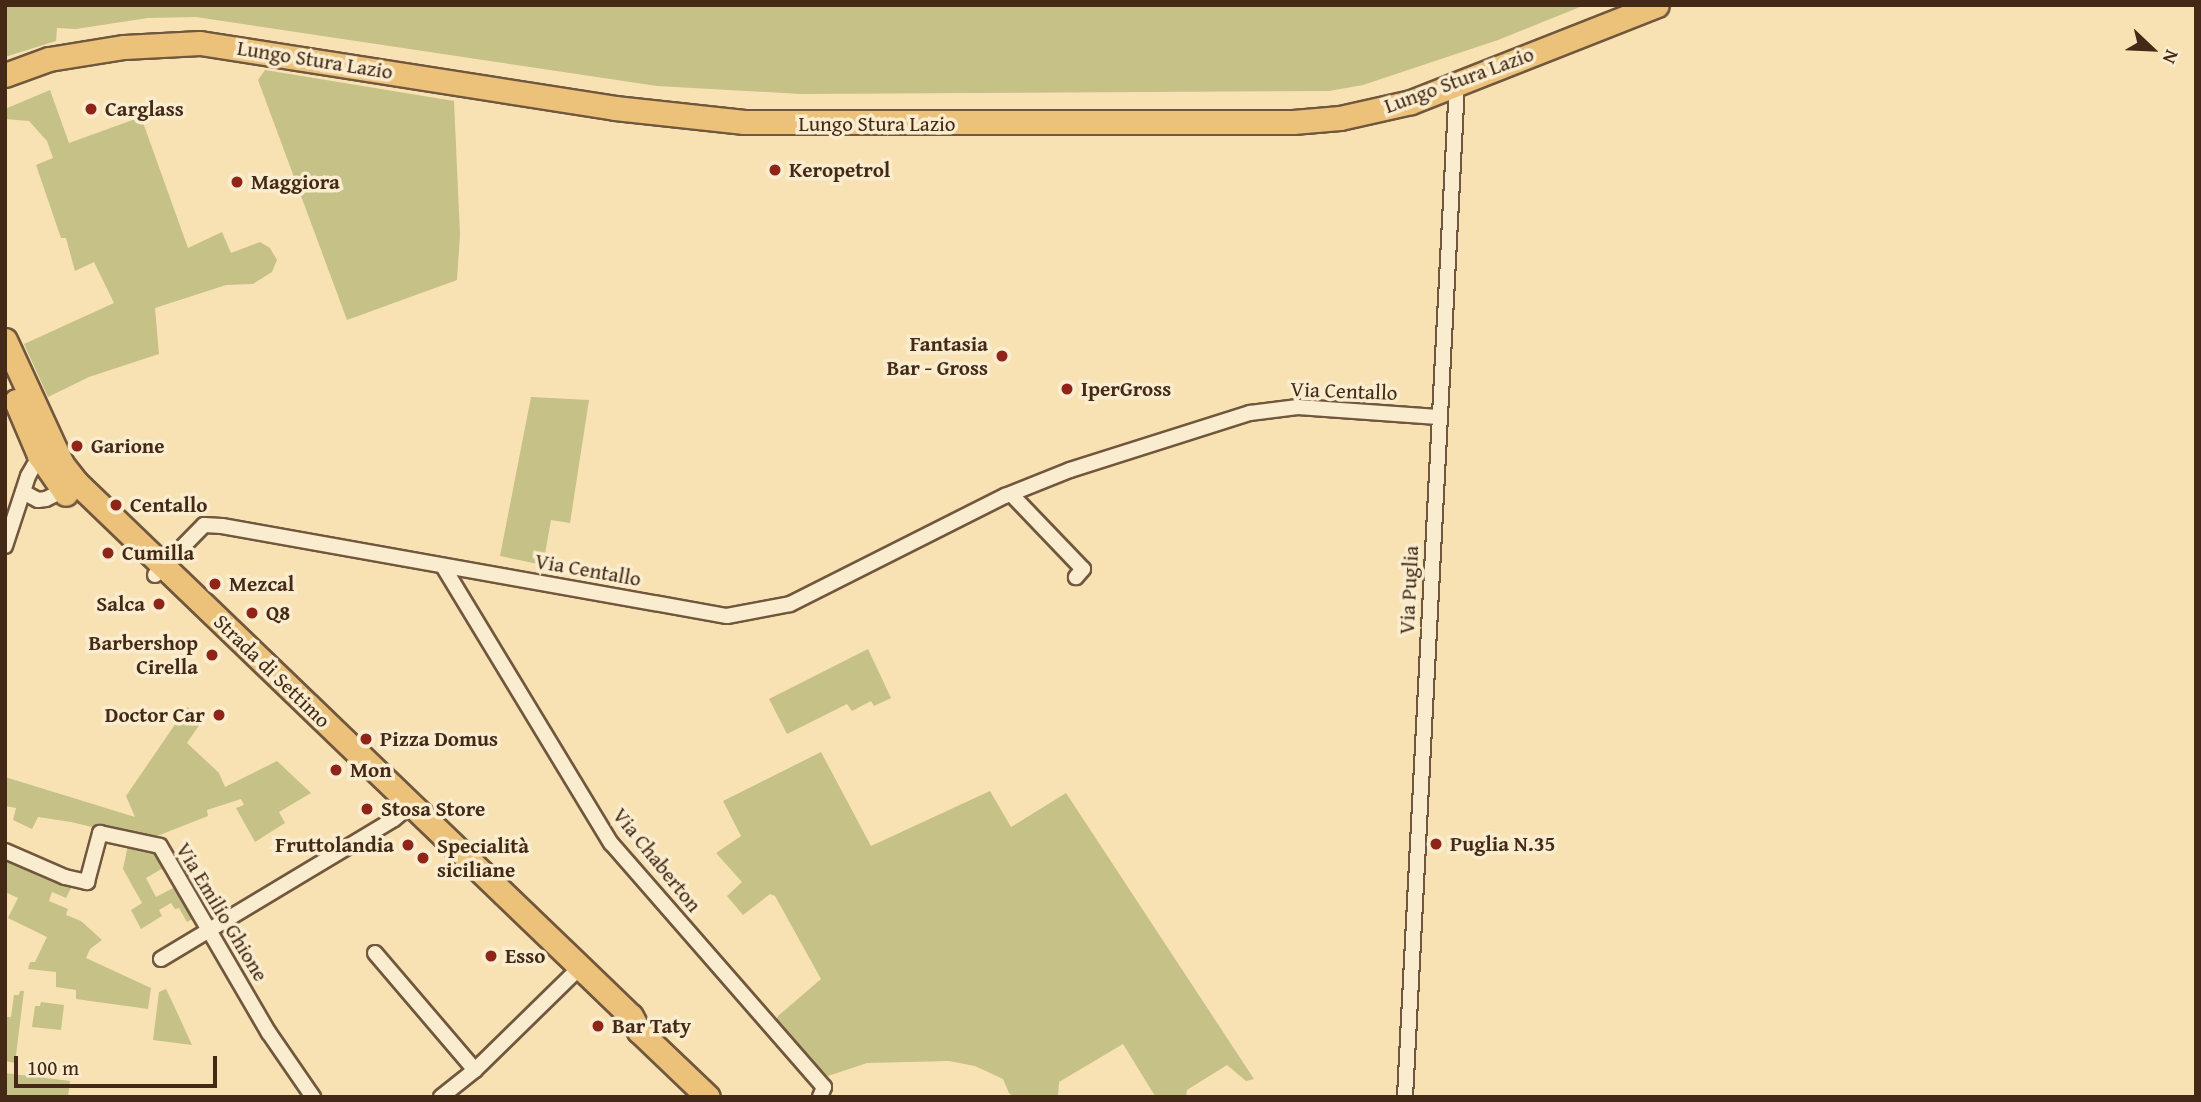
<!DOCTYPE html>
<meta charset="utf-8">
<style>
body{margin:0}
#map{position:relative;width:2201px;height:1102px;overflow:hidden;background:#f8e2b3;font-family:"Gentium Book Plus",serif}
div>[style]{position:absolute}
.green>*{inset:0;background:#c5c187}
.roads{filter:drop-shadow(2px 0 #70573d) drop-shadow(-2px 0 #70573d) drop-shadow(0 2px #70573d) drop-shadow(0 -2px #70573d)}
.street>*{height:14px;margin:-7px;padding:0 7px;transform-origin:7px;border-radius:7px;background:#faecce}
.primary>*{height:23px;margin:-11.5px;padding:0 11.5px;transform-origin:11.5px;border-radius:11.5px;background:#ecc17a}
.dots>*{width:19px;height:19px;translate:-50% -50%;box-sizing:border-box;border:4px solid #faecce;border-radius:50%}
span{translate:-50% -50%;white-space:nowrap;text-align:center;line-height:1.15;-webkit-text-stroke:7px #faecce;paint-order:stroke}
.street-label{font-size:21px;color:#432916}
.poi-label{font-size:21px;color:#432916;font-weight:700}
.left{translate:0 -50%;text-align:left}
.right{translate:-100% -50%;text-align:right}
.frame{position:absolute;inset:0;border:7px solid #432916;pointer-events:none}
.north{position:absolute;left:2117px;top:14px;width:70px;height:70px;-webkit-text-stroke:5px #faecce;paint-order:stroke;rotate:113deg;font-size:19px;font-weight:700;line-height:28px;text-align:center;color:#432916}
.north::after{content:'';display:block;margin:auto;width:24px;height:32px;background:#432916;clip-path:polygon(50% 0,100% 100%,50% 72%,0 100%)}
.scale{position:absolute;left:14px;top:1056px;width:203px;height:32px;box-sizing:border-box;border:4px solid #432916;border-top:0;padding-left:9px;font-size:21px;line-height:24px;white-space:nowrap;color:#432916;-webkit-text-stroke:5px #faecce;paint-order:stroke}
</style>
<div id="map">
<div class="green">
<div style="clip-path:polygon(5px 5px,1585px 5px,1498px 40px,1363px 85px,1329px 91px,801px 94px,657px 86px,196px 17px,148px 18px,76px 29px,57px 28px,56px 41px,5px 57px)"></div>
<div style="clip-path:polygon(265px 70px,454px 101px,460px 235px,457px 280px,347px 320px,258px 80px)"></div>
<div style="clip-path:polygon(50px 90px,69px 143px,141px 117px,188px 248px,222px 232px,231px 253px,260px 242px,270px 248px,277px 260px,272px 272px,253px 284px,226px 285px,155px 308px,159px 354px,89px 377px,48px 397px,24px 344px,114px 303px,94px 262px,75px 271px,66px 238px,61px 238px,36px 165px,53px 158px,47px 141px,29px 121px,5px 119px,5px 109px)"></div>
<div style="clip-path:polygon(531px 397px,589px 400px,570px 523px,551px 520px,543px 565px,500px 556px)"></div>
<div style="clip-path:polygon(868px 649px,891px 698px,874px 706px,871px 701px,852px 711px,847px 704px,787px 734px,769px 699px)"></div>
<div style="clip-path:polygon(187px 707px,204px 718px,187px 743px,219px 773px,225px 787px,277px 761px,311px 793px,279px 812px,285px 823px,255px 842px,236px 808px,244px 805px,241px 799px,207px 810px,208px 816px,147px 840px,71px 822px,38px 817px,32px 829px,13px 820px,16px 808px,5px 806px,5px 777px,135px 817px,126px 796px)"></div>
<div style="clip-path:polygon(821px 752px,871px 846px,990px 791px,1011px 827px,1066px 793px,1254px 1079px,1246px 1081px,1227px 1065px,1187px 1090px,1186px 1097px,1145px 1097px,1155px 1096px,1123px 1044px,1059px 1082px,1058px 1097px,1014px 1097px,1009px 1093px,1003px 1079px,975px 1066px,949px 1061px,867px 1063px,828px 1076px,820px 1072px,776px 1021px,778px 1016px,821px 979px,775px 896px,770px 894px,743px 915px,727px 896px,742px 882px,716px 853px,741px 836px,723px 801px)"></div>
<div style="clip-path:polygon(128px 845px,157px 851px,165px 867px,146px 878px,156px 897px,177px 886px,194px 918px,187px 922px,179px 908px,175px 909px,171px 903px,159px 910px,162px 916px,141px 929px,131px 910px,142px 903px,123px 869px)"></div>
<div style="clip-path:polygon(8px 858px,72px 886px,66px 898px,52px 892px,49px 901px,68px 909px,66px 915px,81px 921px,102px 940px,90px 949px,86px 958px,151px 988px,148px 1009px,76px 999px,76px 990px,56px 987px,56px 972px,28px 969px,30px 962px,35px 962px,47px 937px,8px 918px,18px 898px,5px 892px,5px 865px)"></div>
<div style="clip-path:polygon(166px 989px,176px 1010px,192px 1045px,153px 1040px,159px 992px)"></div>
<div style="clip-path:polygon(20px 991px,24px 991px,15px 1063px,5px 1061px,5px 1017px,11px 1017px,14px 995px,19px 995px)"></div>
<div style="clip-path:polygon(41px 1002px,64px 1005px,61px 1030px,32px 1027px,35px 1006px,40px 1006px)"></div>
<div style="clip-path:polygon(5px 1073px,70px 1081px,68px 1097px,5px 1097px)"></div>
</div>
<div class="roads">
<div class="street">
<div style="left:23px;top:492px;width:17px;rotate:28deg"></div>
<div style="left:38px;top:500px;width:8px;rotate:-7deg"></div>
<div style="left:46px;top:499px;width:11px;rotate:-27deg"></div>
<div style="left:56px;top:494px;width:15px;rotate:-53deg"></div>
<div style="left:1011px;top:494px;width:104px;rotate:46.2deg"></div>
<div style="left:1083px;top:569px;width:11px;rotate:131deg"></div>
<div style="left:5px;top:546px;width:74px;rotate:-71.8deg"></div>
<div style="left:28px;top:476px;width:30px;rotate:-60deg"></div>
<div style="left:443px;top:566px;width:324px;rotate:58.8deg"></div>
<div style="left:611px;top:843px;width:324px;rotate:48.9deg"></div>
<div style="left:824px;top:1087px;width:11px;rotate:112deg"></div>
<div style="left:155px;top:575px;width:70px;rotate:-45.6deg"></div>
<div style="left:204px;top:525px;width:18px;rotate:3deg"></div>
<div style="left:222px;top:526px;width:513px;rotate:10.11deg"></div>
<div style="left:727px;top:616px;width:64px;rotate:-10.8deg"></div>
<div style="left:790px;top:604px;width:241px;rotate:-26.7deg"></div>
<div style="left:1005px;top:496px;width:70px;rotate:-21.8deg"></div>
<div style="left:1070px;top:470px;width:189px;rotate:-17.6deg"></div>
<div style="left:1250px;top:413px;width:48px;rotate:-7.1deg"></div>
<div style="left:1298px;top:407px;width:140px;rotate:4.1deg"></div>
<div style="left:5px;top:851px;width:65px;rotate:23.4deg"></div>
<div style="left:65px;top:877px;width:23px;rotate:13deg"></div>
<div style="left:87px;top:882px;width:51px;rotate:-75.1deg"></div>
<div style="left:100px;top:833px;width:61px;rotate:12.2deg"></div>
<div style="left:160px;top:846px;width:216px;rotate:59.8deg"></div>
<div style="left:269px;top:1033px;width:78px;rotate:55.5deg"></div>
<div style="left:375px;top:953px;width:154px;rotate:49.5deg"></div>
<div style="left:161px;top:959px;width:272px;rotate:-31deg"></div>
<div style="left:394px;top:819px;width:22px;rotate:-39deg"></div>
<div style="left:441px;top:1097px;width:43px;rotate:-38.5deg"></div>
<div style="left:475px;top:1070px;width:147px;rotate:-44.4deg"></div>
<div style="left:1405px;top:1097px;width:1013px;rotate:-87.06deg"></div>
</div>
<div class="primary">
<div style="left:5px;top:75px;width:47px;rotate:-20deg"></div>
<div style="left:49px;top:59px;width:76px;rotate:-9.1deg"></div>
<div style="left:124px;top:47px;width:76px;rotate:-3deg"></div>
<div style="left:200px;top:43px;width:420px;rotate:8.9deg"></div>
<div style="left:615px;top:108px;width:130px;rotate:6.2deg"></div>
<div style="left:744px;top:122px;width:549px"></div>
<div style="left:1293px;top:122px;width:47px;rotate:-4.9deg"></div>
<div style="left:1340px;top:118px;width:73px;rotate:-12.7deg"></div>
<div style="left:1411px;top:102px;width:264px;rotate:-21.5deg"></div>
<div style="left:5px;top:340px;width:136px;rotate:65.3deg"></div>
<div style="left:62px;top:464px;width:23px;rotate:52deg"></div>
<div style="left:76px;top:482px;width:770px;rotate:43.9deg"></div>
<div style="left:631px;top:1016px;width:17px;rotate:62deg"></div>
<div style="left:639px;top:1031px;width:95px;rotate:43.7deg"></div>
<div style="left:16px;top:401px;width:59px;rotate:66.9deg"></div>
<div style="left:39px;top:455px;width:47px;rotate:55.3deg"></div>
</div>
</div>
<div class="dots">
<div style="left:91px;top:109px;background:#8f2418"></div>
<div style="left:775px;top:170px;background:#8f2418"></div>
<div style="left:237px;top:182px;background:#8f2418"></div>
<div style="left:1002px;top:356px;background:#8f2418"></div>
<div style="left:1067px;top:389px;background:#8f2418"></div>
<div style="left:77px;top:446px;background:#8f2418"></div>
<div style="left:116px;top:505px;background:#8f2418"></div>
<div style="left:108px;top:553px;background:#8f2418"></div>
<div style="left:215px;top:584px;background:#8f2418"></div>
<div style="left:159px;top:604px;background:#8f2418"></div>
<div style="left:252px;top:613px;background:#8f2418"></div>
<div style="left:212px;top:655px;background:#8f2418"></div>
<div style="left:219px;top:715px;background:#8f2418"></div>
<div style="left:366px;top:739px;background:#8f2418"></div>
<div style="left:336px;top:770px;background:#8f2418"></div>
<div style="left:367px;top:809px;background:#8f2418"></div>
<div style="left:1436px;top:844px;background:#8f2418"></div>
<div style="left:408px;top:845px;background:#8f2418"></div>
<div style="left:423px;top:858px;background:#8f2418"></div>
<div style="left:491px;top:956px;background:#8f2418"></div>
<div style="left:598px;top:1026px;background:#8f2418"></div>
</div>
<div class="street-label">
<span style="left:315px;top:60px;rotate:9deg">Lungo Stura Lazio</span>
<span style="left:1459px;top:80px;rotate:-20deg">Lungo Stura Lazio</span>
<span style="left:877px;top:124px">Lungo Stura Lazio</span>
<span style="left:1344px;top:391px;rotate:2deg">Via Centallo</span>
<span style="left:588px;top:570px;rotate:10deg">Via Centallo</span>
<span style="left:1409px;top:590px;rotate:-87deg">Via Puglia</span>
<span style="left:272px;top:671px;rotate:44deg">Strada di Settimo</span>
<span style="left:657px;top:860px;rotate:51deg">Via Chaberton</span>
<span style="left:222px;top:912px;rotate:59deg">Via Emilio Ghione</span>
</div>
<div class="poi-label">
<span class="left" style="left:105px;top:109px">Carglass</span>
<span class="left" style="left:789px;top:170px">Keropetrol</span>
<span class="left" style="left:251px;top:182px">Maggiora</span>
<span class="right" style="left:988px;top:356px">Fantasia<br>Bar - Gross</span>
<span class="left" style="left:1081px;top:389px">IperGross</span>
<span class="left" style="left:91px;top:446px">Garione</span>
<span class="left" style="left:130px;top:505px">Centallo</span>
<span class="left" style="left:122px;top:553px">Cumilla</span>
<span class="left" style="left:229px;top:584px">Mezcal</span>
<span class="right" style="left:145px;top:604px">Salca</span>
<span class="left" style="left:266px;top:613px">Q8</span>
<span class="right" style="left:198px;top:655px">Barbershop<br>Cirella</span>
<span class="right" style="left:205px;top:715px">Doctor Car</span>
<span class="left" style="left:380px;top:739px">Pizza Domus</span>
<span class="left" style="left:350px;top:770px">Mon</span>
<span class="left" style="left:381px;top:809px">Stosa Store</span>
<span class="left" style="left:1450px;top:844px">Puglia N.35</span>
<span class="right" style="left:394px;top:845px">Fruttolandia</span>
<span class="left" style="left:437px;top:858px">Specialità<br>siciliane</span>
<span class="left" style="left:505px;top:956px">Esso</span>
<span class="left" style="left:612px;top:1026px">Bar Taty</span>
</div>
<div class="frame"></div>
<div class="north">N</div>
<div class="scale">100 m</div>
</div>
